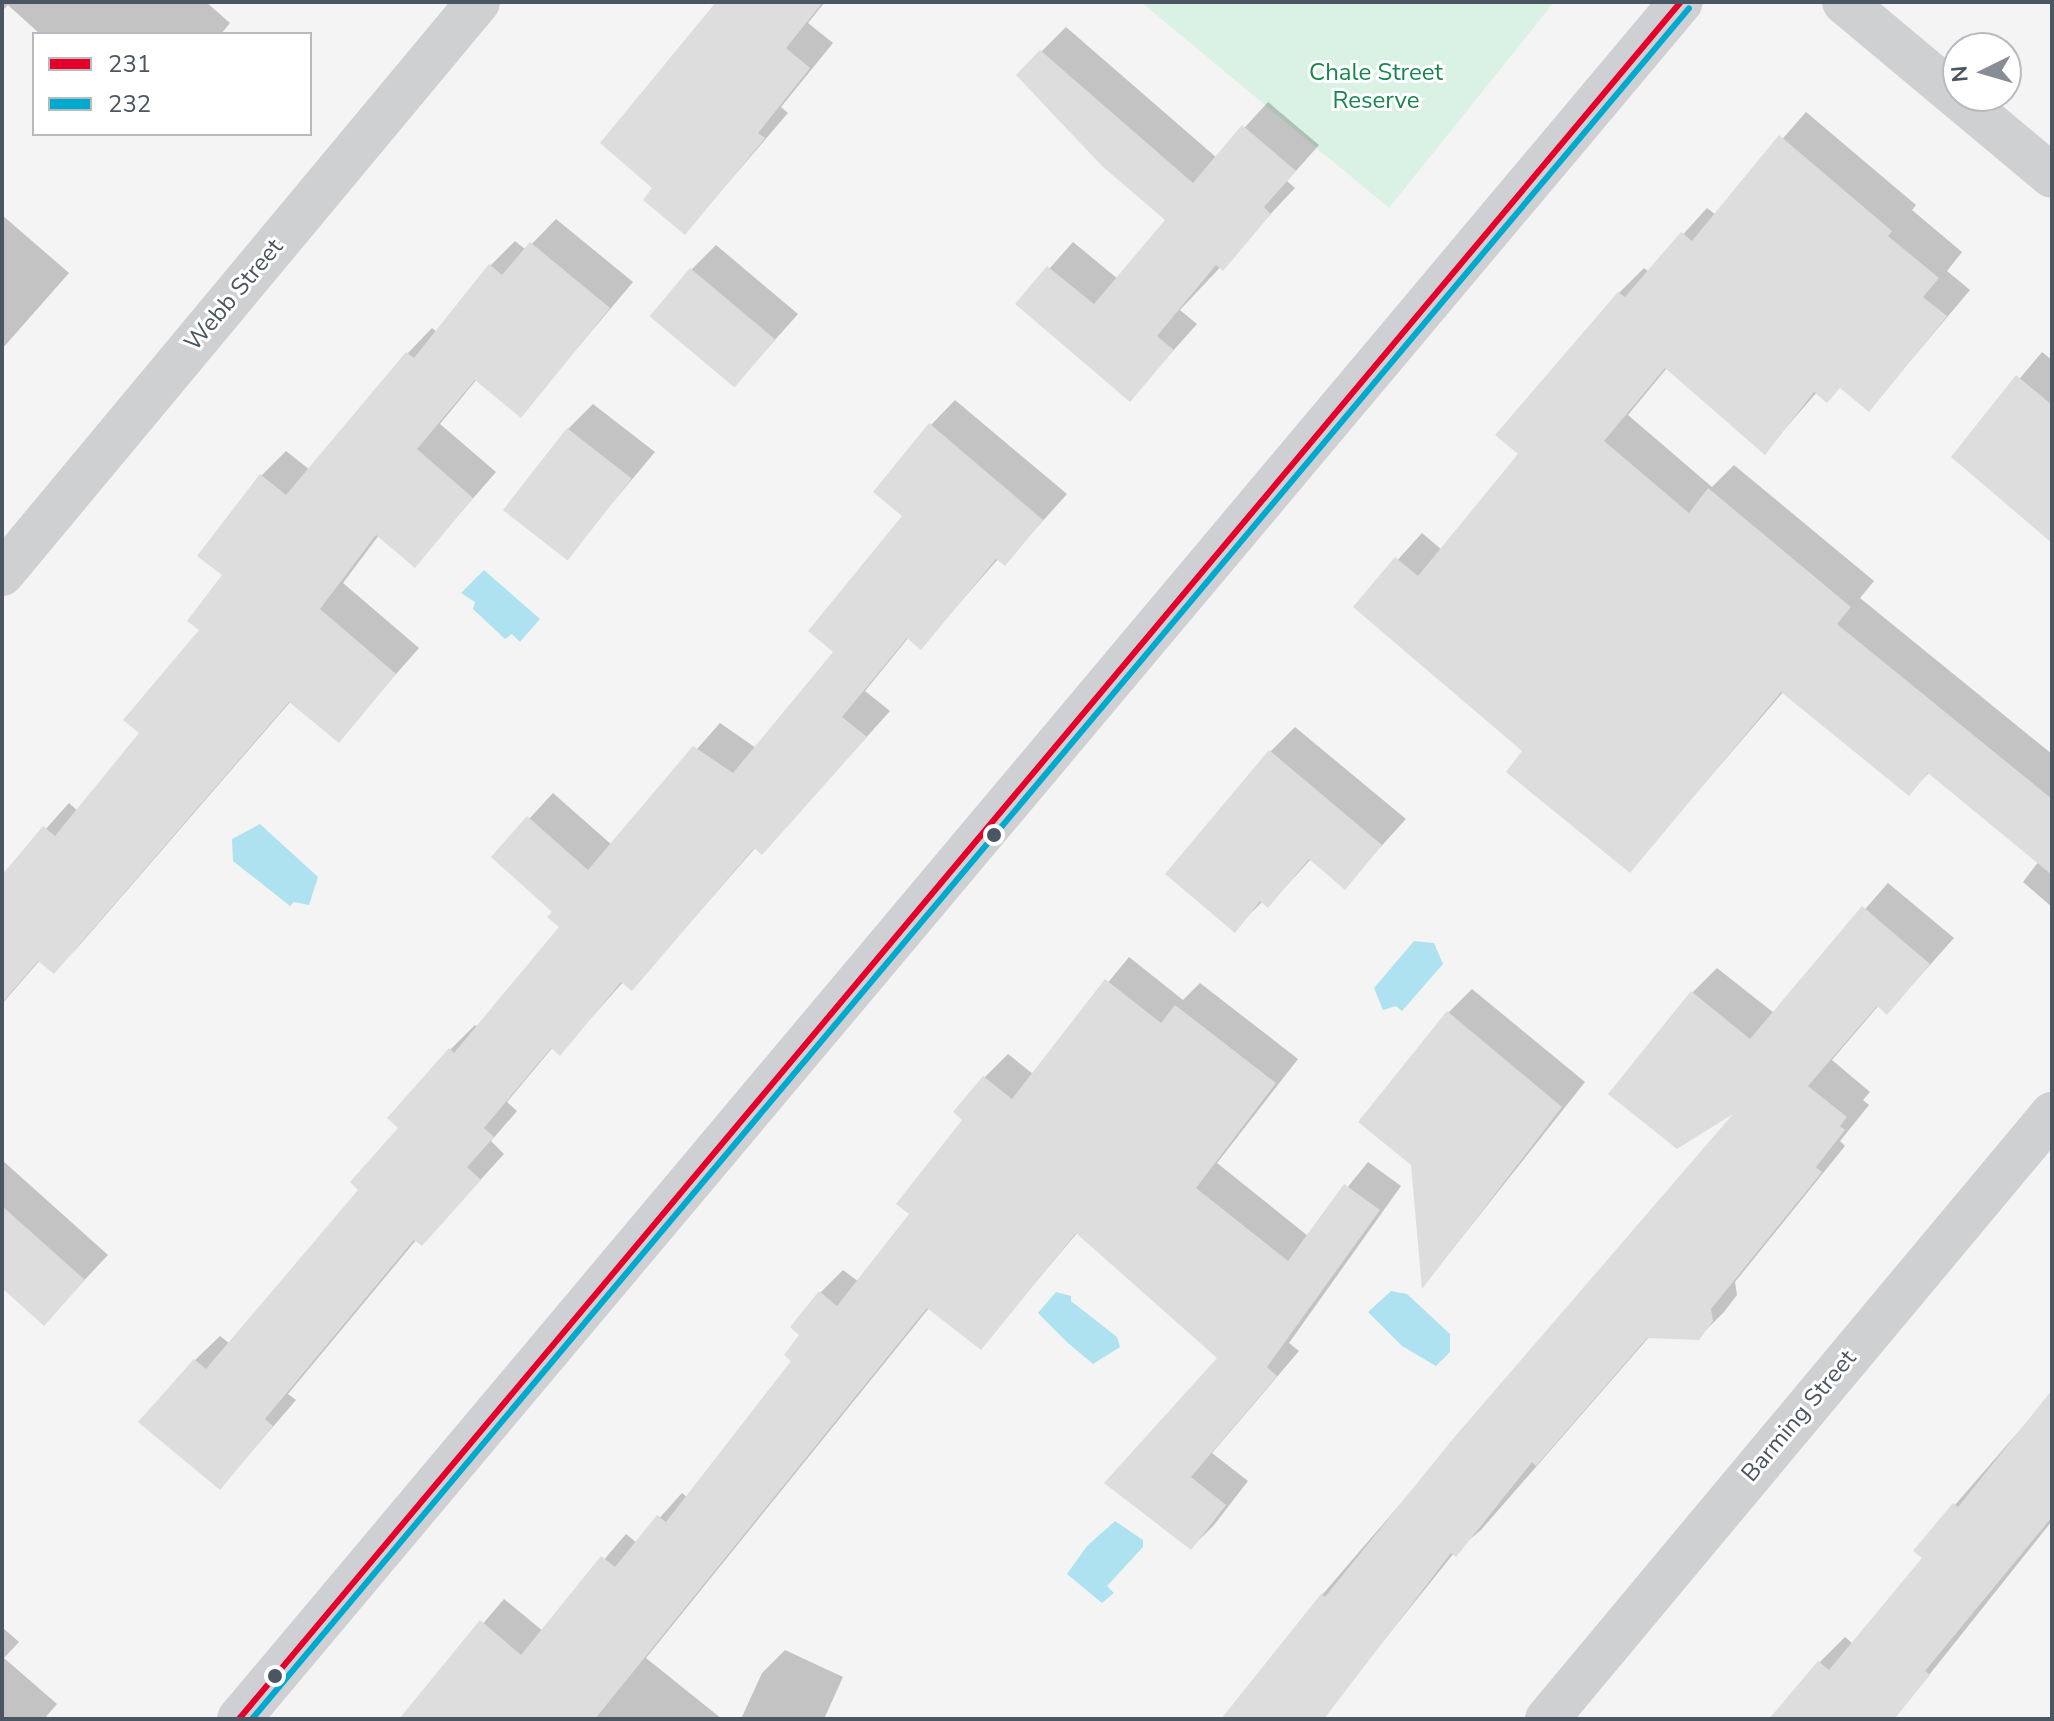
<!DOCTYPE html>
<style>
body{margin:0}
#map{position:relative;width:2054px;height:1721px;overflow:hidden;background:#f4f4f4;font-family:"Nunito Sans",sans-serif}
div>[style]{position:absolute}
.green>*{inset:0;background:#d9f2e3}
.water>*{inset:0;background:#aee2f0}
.shadow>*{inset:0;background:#0003}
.building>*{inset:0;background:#ddddde;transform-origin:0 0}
.street>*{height:44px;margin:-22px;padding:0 22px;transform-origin:22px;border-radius:22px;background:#ced0d2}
.secondary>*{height:44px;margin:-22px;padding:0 22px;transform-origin:22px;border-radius:22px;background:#ced0d4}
.bus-1>*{height:6px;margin:-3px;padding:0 3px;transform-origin:3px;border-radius:3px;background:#e4002b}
.bus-2>*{height:6px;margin:-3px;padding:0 3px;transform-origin:3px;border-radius:3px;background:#00a9ce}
.dots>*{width:22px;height:22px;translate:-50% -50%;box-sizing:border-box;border:4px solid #fff;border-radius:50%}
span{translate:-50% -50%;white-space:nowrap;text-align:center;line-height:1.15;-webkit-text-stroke:6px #fff;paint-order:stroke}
.park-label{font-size:24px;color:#17864f}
.street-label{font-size:24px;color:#4a5661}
.frame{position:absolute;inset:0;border:4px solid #4a5661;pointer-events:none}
.legend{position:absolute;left:32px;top:32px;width:280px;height:104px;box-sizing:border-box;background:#fff;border:2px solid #b7bbc0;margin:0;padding:10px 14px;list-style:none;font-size:24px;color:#4a5661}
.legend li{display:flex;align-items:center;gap:16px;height:40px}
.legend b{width:40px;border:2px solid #b7bbc0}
.north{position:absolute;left:1942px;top:32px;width:80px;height:80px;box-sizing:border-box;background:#fff;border:2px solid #b7bbc0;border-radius:50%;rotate:265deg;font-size:22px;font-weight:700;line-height:32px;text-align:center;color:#4a5661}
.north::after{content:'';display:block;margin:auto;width:28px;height:36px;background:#868d94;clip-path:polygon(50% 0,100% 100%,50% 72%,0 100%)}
</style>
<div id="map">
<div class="green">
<div style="clip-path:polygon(1141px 2px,1554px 2px,1389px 208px)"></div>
</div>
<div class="water">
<div style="clip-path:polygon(484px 570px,540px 619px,520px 642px,512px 634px,505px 639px,473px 609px,475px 602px,461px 593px)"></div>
<div style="clip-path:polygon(260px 824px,318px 877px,309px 905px,294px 902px,290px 906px,233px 861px,232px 839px)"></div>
<div style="clip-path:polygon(1414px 941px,1434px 943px,1443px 964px,1402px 1011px,1396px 1006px,1383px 1010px,1374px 988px)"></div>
<div style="clip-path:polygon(1391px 1291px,1407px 1294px,1450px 1334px,1450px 1352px,1436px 1366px,1402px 1346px,1368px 1312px)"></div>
<div style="clip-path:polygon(1056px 1292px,1071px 1296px,1071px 1301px,1117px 1337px,1120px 1347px,1093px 1364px,1068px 1343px,1038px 1313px)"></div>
<div style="clip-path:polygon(1115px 1521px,1143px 1540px,1143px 1547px,1107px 1586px,1114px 1593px,1102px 1603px,1067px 1574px,1087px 1546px)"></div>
</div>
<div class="shadow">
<div style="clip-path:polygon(2px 2px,206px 2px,230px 23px,221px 34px,40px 34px,8px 5px,2px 11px)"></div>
<div style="clip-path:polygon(717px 2px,825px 2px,808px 23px,833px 43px,781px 107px,788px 113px,685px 233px,655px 188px)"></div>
<div style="clip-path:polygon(1066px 27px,1217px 158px,1268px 102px,1319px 145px,1287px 181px,1295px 188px,1180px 310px,1197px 324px,1130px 399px,1018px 304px,1073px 242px,1118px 279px,1167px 220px,1041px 52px)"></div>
<div style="clip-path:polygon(1806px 112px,1916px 205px,1912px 210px,1962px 252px,1947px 271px,1970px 290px,1869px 410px,1841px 387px,1817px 392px,1765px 452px,1667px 368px,1628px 415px,1712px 487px,1734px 465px,1874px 581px,1860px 598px,2052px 754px,2052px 907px,2023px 882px,2039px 861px,1930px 772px,1909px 793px,1784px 691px,1630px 870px,1524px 751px,1356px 606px,1422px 533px,1442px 550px,1521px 454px,1619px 293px,1644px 268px,1649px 272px,1707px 208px,1716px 215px)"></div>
<div style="clip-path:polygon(2px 215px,69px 273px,2px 349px)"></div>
<div style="clip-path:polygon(556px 219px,633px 282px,521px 415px,477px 379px,440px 424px,496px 472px,415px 565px,379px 535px,343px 583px,419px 648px,338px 740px,291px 701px,78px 947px,54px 971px,40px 960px,2px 1004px,2px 878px,69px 803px,78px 811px,142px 733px,202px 630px,261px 476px,286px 451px,310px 470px,408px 353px,432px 328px,437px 332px,491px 265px,515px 241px,526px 250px)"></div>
<div style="clip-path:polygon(716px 245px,798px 314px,735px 385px,691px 270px)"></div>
<div style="clip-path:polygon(2042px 352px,2052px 360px,2052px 539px,1954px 457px)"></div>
<div style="clip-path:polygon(955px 400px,1067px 494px,1005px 563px,999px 558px,921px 647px,909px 637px,865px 691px,890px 711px,786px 827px,756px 847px,632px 989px,624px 981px,560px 1053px,553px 1047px,507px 1102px,517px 1111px,491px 1141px,504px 1154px,422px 1244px,417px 1239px,288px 1394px,296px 1400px,220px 1488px,195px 1360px,220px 1336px,230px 1344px,361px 1190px,450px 1050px,475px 1025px,478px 1028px,561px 927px,555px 911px,494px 857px,553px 793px,612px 845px,720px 723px,756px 748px,836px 651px,905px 516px,931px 425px)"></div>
<div style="clip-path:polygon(593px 404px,655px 452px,566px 558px,568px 429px)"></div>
<div style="clip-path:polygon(1295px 727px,1406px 819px,1344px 887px,1311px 859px,1268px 906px,1263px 901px,1234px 930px,1270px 752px)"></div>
<div style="clip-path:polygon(1888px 883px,1954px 938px,1887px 1013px,1879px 1005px,1832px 1060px,1870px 1092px,1863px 1100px,1869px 1105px,1840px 1141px,1845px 1146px,1735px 1282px,1737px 1295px,1724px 1312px,1698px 1338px,1650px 1336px,1481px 1530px,1454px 1553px,1332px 1705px,1310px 1719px,1224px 1719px,1322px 1595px,1741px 1108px,1692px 993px,1717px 968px,1774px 1013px)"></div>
<div style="clip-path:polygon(1129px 957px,1183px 1000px,1200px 983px,1298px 1059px,1217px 1163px,1308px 1236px,1368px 1162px,1401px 1186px,1289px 1343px,1299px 1351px,1212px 1453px,1248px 1481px,1214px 1525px,1191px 1548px,1107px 1482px,1220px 1358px,1078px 1232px,981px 1347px,929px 1308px,646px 1658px,722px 1719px,402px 1719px,504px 1599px,543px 1631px,626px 1534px,637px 1543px,682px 1493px,688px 1498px,794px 1360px,820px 1293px,843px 1270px,859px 1282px,911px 1214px,965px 1119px,956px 1112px,985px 1077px,1008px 1054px,1033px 1074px)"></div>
<div style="clip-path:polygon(1472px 989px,1585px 1082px,1424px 1285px,1448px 1013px)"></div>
<div style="clip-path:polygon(2px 1160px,108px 1255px,44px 1323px,2px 1284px)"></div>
<div style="clip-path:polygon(2052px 1393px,2052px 1521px,1894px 1719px,1786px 1719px,1820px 1662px,1845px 1637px,1853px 1644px,1925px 1557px,1916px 1550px)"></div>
<div style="clip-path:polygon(2px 1627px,19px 1642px,4px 1658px,57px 1704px,44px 1719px,2px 1719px)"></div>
<div style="clip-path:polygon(785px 1650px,843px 1677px,824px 1719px,741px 1719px,762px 1673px)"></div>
</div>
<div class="building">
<div style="clip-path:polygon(716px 2px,823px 2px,786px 48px,810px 68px,758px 133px,765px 138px,685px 235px,643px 200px,652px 188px,600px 143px)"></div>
<div style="clip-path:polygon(1040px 50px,1193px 183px,1242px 125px,1296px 171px,1264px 207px,1271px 214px,1223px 271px,1216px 265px,1157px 336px,1174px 350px,1130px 402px,1015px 304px,1047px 266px,1094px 304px,1165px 220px,1102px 166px,1016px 75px)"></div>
<div style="clip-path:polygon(1779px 135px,1892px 231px,1888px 236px,1939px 278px,1923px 297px,1947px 316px,1869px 412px,1840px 388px,1827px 403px,1814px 392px,1765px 455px,1665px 368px,1604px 441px,1689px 513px,1708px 488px,1851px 607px,1837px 624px,2052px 799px,2052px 875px,1928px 773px,1909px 796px,1781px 692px,1630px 873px,1506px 772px,1522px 751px,1353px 607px,1395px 557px,1418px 576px,1518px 454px,1495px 435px,1618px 292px,1625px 297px,1681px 232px,1692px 241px)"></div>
<div style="clip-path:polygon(530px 242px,610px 308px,521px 418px,475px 380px,417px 449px,473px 498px,415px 568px,376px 535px,320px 609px,396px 674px,339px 743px,289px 702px,54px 974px,38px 961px,2px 1003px,2px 875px,43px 826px,55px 836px,139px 733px,123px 720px,199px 630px,187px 621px,222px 575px,197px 556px,260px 474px,286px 495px,406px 352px,414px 358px,489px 264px,502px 275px)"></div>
<div style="left:690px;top:268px;width:111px;height:63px;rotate:40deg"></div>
<div style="clip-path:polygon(2016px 375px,2052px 405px,2052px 543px,1951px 457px)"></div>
<div style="clip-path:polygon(929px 423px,1043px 520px,1005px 566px,996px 559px,921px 650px,907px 638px,842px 717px,867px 737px,762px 855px,754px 848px,632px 991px,621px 982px,560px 1056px,551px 1048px,484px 1128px,494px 1137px,467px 1167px,481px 1180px,422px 1246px,414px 1240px,265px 1419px,273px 1426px,220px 1490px,138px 1422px,194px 1359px,206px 1369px,358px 1190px,350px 1182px,398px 1128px,387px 1118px,449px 1048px,454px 1053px,559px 927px,547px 917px,552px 912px,491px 857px,527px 816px,588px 870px,693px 746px,733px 773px,833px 652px,808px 631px,902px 516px,873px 492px)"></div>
<div style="left:567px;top:428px;width:82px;height:104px;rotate:38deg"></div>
<div style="clip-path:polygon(1269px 750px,1382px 845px,1345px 890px,1309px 859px,1268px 908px,1260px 901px,1235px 933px,1165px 874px)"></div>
<div style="clip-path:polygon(1862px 906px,1930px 964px,1887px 1015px,1877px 1006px,1808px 1086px,1847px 1117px,1840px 1126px,1845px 1130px,1816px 1167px,1822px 1172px,1711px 1309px,1713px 1321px,1699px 1340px,1647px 1338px,1536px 1466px,1532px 1462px,1456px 1557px,1451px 1553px,1324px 1719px,1221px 1719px,1321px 1594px,1325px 1597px,1452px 1440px,1733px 1114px,1677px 1149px,1608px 1094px,1691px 991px,1750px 1039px)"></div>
<div style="clip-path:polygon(1105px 979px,1161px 1023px,1175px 1005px,1276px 1083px,1196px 1188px,1288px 1261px,1344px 1184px,1380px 1210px,1267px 1367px,1277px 1376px,1191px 1477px,1226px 1505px,1191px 1550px,1104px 1483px,1217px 1358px,1076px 1233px,981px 1350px,927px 1308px,595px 1719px,399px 1719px,480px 1620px,521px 1655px,601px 1556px,615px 1567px,657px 1515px,666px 1522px,791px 1361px,784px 1355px,799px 1335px,790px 1327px,819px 1291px,837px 1306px,909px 1214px,896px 1204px,962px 1120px,953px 1112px,983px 1076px,1012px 1099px)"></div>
<div style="clip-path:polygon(1447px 1011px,1562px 1107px,1422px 1289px,1411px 1165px,1358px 1122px)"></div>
<div style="clip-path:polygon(2px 1206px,85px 1280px,44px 1326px,2px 1288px)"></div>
<div style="clip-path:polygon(2052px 1390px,2052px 1517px,1925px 1671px,1930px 1675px,1894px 1719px,1769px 1719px,1818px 1661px,1829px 1670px,1922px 1558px,1913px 1551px,1953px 1503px,1958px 1507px)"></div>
</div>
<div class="street">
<div style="left:1844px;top:2px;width:271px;rotate:39.9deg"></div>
<div style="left:2px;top:574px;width:744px;rotate:-50.23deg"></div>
<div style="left:1547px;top:1719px;width:788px;rotate:-50.15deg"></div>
</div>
<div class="secondary">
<div style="left:239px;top:1719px;width:2242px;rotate:-49.98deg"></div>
</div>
<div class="bus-1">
<div style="left:239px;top:1719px;width:2242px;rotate:-49.98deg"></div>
</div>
<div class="bus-2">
<div style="left:252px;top:1719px;width:2234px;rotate:-49.97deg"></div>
</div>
<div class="dots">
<div style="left:994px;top:835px;background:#4a5661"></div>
<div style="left:275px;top:1676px;background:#4a5661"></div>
</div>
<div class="park-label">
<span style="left:1376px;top:87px">Chale Street<br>Reserve</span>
</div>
<div class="street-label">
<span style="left:234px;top:295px;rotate:-50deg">Webb Street</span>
<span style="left:1799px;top:1416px;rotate:-50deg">Barming Street</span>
</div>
<div class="frame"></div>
<ul class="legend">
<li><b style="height:10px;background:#e4002b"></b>231</li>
<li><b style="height:10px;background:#00a9ce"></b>232</li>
</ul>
<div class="north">N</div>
</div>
